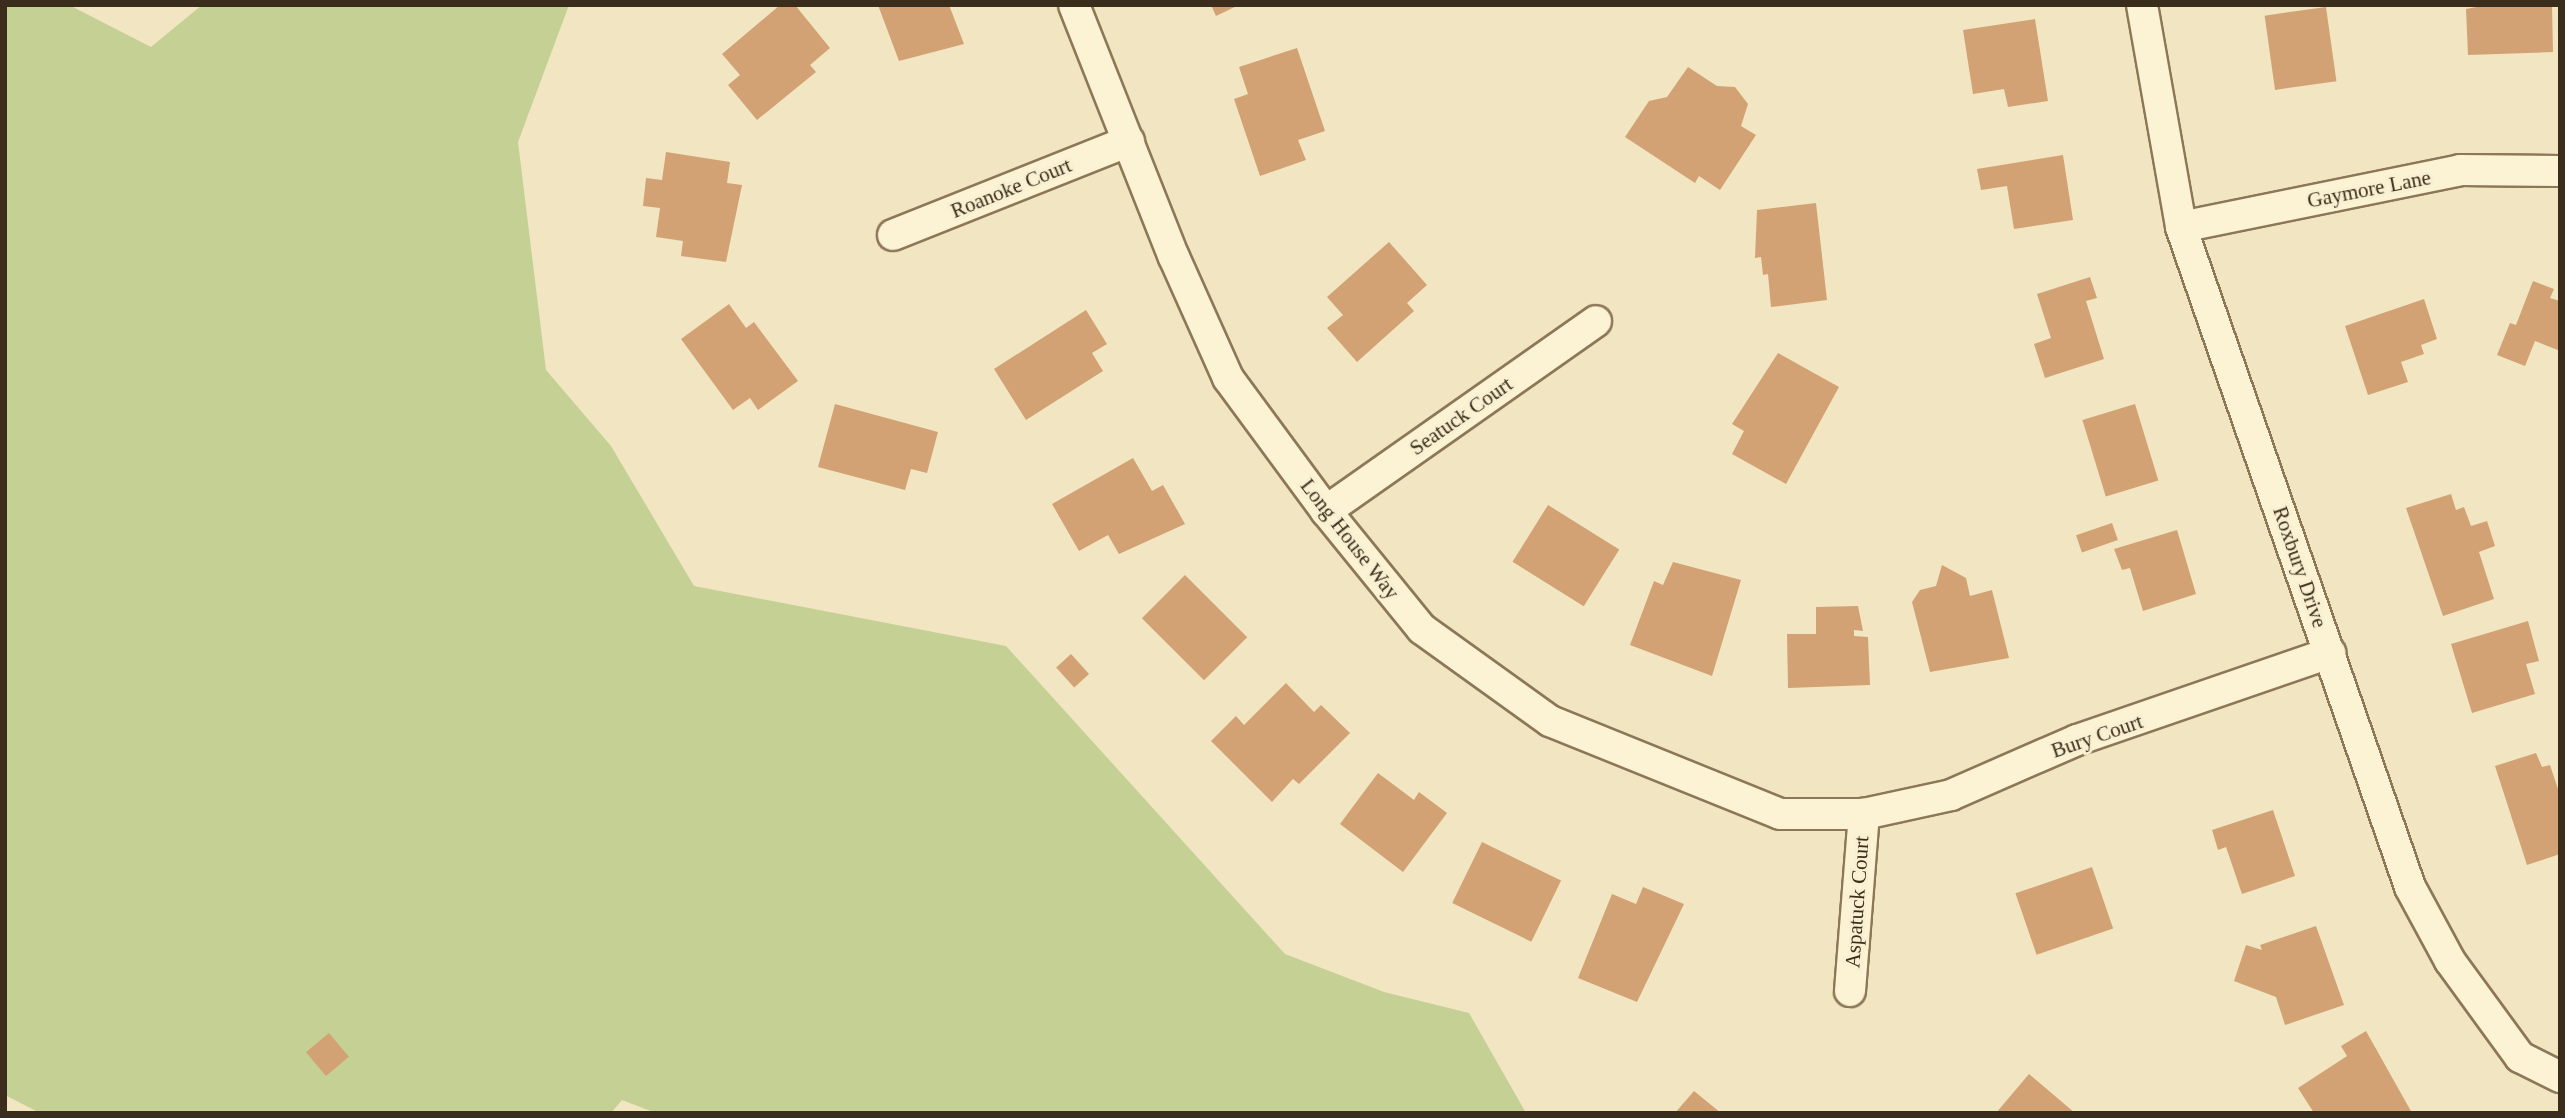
<!DOCTYPE html>
<style>
body{margin:0}
#map{position:relative;width:2565px;height:1118px;overflow:hidden;background:#f1e6c1;font-family:"Times New Roman",serif}
div>[style]{position:absolute}
.green>*{inset:0;background:#c4d094}
.building>*{inset:0;background:#d2a274;transform-origin:0 0}
.roads{filter:drop-shadow(2px 0 #8c7757) drop-shadow(-2px 0 #8c7757) drop-shadow(0 2px #8c7757) drop-shadow(0 -2px #8c7757)}
.street>*{height:30px;margin:-15px;padding:0 15px;transform-origin:15px;border-radius:15px;background:#fbf3d4}
span{translate:-50% -50%;white-space:nowrap;text-align:center;line-height:1.15;-webkit-text-stroke:6px #f8f0d1;paint-order:stroke}
.street-label{font-size:21px;color:#3a2d1c}
.frame{position:absolute;inset:0;border:7px solid #3a2d1c;pointer-events:none}
</style>
<div id="map">
<div class="green">
<div style="clip-path:polygon(5px 5px,69px 5px,151px 47px,202px 5px,569px 5px,518px 142px,546px 370px,611px 446px,694px 586px,1006px 646px,1285px 954px,1384px 992px,1469px 1013px,1526px 1113px,656px 1113px,622px 1100px,611px 1113px,40px 1113px,5px 1095px)"></div>
</div>
<div class="building">
<div style="clip-path:polygon(780px 5px,795px 5px,830px 48px,810px 65px,816px 72px,757px 120px,728px 85px,740px 75px,722px 54px)"></div>
<div style="clip-path:polygon(878px 5px,949px 5px,964px 44px,899px 61px)"></div>
<div style="clip-path:polygon(1211px 5px,1239px 5px,1216px 16px)"></div>
<div style="clip-path:polygon(2487px 5px,2552px 5px,2553px 52px,2468px 55px,2466px 9px)"></div>
<div style="left:2326px;top:7px;width:75px;height:62px;rotate:82deg"></div>
<div style="clip-path:polygon(2035px 19px,2048px 101px,2008px 107px,2004px 89px,1973px 94px,1963px 30px)"></div>
<div style="clip-path:polygon(1297px 48px,1325px 131px,1298px 140px,1306px 160px,1260px 176px,1234px 99px,1248px 94px,1239px 67px)"></div>
<div style="clip-path:polygon(1688px 67px,1717px 86px,1735px 87px,1748px 104px,1741px 126px,1756px 135px,1720px 190px,1699px 176px,1695px 183px,1625px 137px,1649px 101px,1667px 97px)"></div>
<div style="clip-path:polygon(666px 152px,730px 162px,727px 183px,742px 185px,726px 262px,681px 256px,683px 241px,656px 237px,660px 208px,643px 206px,646px 178px,662px 180px)"></div>
<div style="clip-path:polygon(2063px 155px,2073px 220px,2014px 229px,2007px 186px,1981px 190px,1977px 169px)"></div>
<div style="clip-path:polygon(1816px 203px,1827px 300px,1771px 307px,1768px 274px,1763px 275px,1761px 257px,1755px 258px,1757px 210px)"></div>
<div style="clip-path:polygon(1389px 242px,1427px 285px,1407px 303px,1414px 311px,1357px 362px,1327px 328px,1343px 315px,1327px 297px)"></div>
<div style="clip-path:polygon(2090px 277px,2097px 298px,2086px 301px,2104px 359px,2045px 378px,2034px 344px,2051px 338px,2037px 294px)"></div>
<div style="clip-path:polygon(2533px 281px,2554px 289px,2550px 298px,2560px 301px,2560px 351px,2535px 341px,2525px 366px,2497px 355px,2510px 323px,2516px 325px)"></div>
<div style="clip-path:polygon(2424px 299px,2437px 339px,2421px 345px,2424px 354px,2401px 362px,2408px 382px,2368px 395px,2345px 326px)"></div>
<div style="clip-path:polygon(729px 304px,746px 328px,754px 322px,798px 381px,758px 410px,750px 398px,733px 410px,681px 339px)"></div>
<div style="clip-path:polygon(1086px 310px,1107px 344px,1092px 353px,1103px 371px,1026px 420px,994px 369px)"></div>
<div style="clip-path:polygon(1778px 353px,1839px 387px,1786px 484px,1732px 454px,1744px 431px,1732px 424px)"></div>
<div style="clip-path:polygon(835px 404px,938px 432px,927px 473px,911px 469px,905px 490px,818px 467px)"></div>
<div style="left:2135px;top:404px;width:80px;height:55px;rotate:73deg"></div>
<div style="clip-path:polygon(1133px 458px,1152px 491px,1163px 485px,1185px 524px,1119px 554px,1108px 535px,1079px 551px,1052px 504px)"></div>
<div style="clip-path:polygon(2451px 494px,2456px 510px,2464px 507px,2471px 526px,2487px 521px,2495px 546px,2479px 552px,2494px 599px,2443px 616px,2406px 508px)"></div>
<div style="left:1548px;top:505px;width:84px;height:67px;rotate:32deg"></div>
<div style="left:2112px;top:523px;width:18px;height:38px;rotate:71deg"></div>
<div style="clip-path:polygon(2177px 530px,2196px 594px,2143px 611px,2130px 568px,2122px 570px,2114px 549px)"></div>
<div style="clip-path:polygon(1673px 562px,1741px 580px,1712px 676px,1630px 645px,1654px 581px,1663px 585px)"></div>
<div style="clip-path:polygon(1942px 565px,1966px 578px,1970px 596px,1992px 590px,2009px 658px,1930px 672px,1912px 602px,1920px 590px,1936px 586px)"></div>
<div style="left:1185px;top:575px;width:88px;height:61px;rotate:45deg"></div>
<div style="clip-path:polygon(1858px 606px,1863px 631px,1854px 630px,1854px 636px,1868px 637px,1870px 685px,1788px 688px,1787px 634px,1816px 634px,1816px 607px)"></div>
<div style="clip-path:polygon(2528px 621px,2539px 661px,2526px 664px,2535px 694px,2472px 713px,2451px 644px)"></div>
<div style="left:1071px;top:654px;width:27px;height:20px;rotate:48deg"></div>
<div style="clip-path:polygon(1286px 683px,1314px 712px,1321px 705px,1350px 733px,1299px 784px,1293px 779px,1272px 802px,1211px 741px,1236px 716px,1244px 725px)"></div>
<div style="clip-path:polygon(2536px 753px,2542px 767px,2550px 765px,2560px 795px,2560px 854px,2527px 865px,2495px 766px)"></div>
<div style="clip-path:polygon(1378px 773px,1414px 800px,1419px 792px,1447px 813px,1403px 872px,1340px 824px)"></div>
<div style="clip-path:polygon(2273px 810px,2295px 876px,2242px 894px,2226px 847px,2218px 850px,2212px 830px)"></div>
<div style="left:1482px;top:842px;width:88px;height:68px;rotate:26deg"></div>
<div style="left:2092px;top:867px;width:65px;height:81px;rotate:71deg"></div>
<div style="clip-path:polygon(1643px 887px,1684px 904px,1637px 1002px,1578px 978px,1612px 894px,1636px 904px)"></div>
<div style="clip-path:polygon(2316px 926px,2344px 1005px,2285px 1025px,2276px 997px,2234px 981px,2246px 945px,2262px 950px,2260px 945px)"></div>
<div style="clip-path:polygon(2366px 1031px,2412px 1113px,2314px 1113px,2298px 1088px,2347px 1056px,2341px 1046px)"></div>
<div style="left:329px;top:1033px;width:31px;height:30px;rotate:50deg"></div>
<div style="clip-path:polygon(2029px 1074px,2075px 1113px,1996px 1113px)"></div>
<div style="clip-path:polygon(1694px 1091px,1721px 1113px,1675px 1113px)"></div>
</div>
<div class="roads">
<div class="street">
<div style="left:1074px;top:5px;width:271px;rotate:68.4deg"></div>
<div style="left:1174px;top:257px;width:133px;rotate:65.9deg"></div>
<div style="left:1228px;top:378px;width:165px;rotate:53.6deg"></div>
<div style="left:1326px;top:511px;width:152px;rotate:50.9deg"></div>
<div style="left:1422px;top:629px;width:158px;rotate:35.7deg"></div>
<div style="left:1550px;top:721px;width:248px;rotate:22deg"></div>
<div style="left:1780px;top:814px;width:84px"></div>
<div style="left:1864px;top:814px;width:89px;rotate:-12.3deg"></div>
<div style="left:1951px;top:795px;width:137px;rotate:-23.6deg"></div>
<div style="left:2077px;top:740px;width:268px;rotate:-19deg"></div>
<div style="left:2142px;top:5px;width:225px;rotate:80deg"></div>
<div style="left:2181px;top:227px;width:699px;rotate:70.86deg"></div>
<div style="left:2410px;top:887px;width:84px;rotate:61.6deg"></div>
<div style="left:2450px;top:961px;width:119px;rotate:53.9deg"></div>
<div style="left:2520px;top:1057px;width:45px;rotate:26.6deg"></div>
<div style="left:2181px;top:227px;width:285px;rotate:-11.5deg"></div>
<div style="left:2460px;top:170px;width:100px;rotate:0.6deg"></div>
<div style="left:893px;top:235px;width:254px;rotate:-21.7deg"></div>
<div style="left:1326px;top:511px;width:330px;rotate:-35.1deg"></div>
<div style="left:1850px;top:991px;width:178px;rotate:-85.5deg"></div>
</div>
</div>
<div class="street-label">
<span style="left:1011px;top:188px;rotate:-22deg">Roanoke Court</span>
<span style="left:2369px;top:189px;rotate:-11deg">Gaymore Lane</span>
<span style="left:1461px;top:416px;rotate:-35deg">Seatuck Court</span>
<span style="left:1350px;top:539px;rotate:52deg">Long House Way</span>
<span style="left:2300px;top:567px;rotate:71deg">Roxbury Drive</span>
<span style="left:2097px;top:736px;rotate:-19deg">Bury Court</span>
<span style="left:1857px;top:902px;rotate:-86deg">Aspatuck Court</span>
</div>
<div class="frame"></div>
</div>
